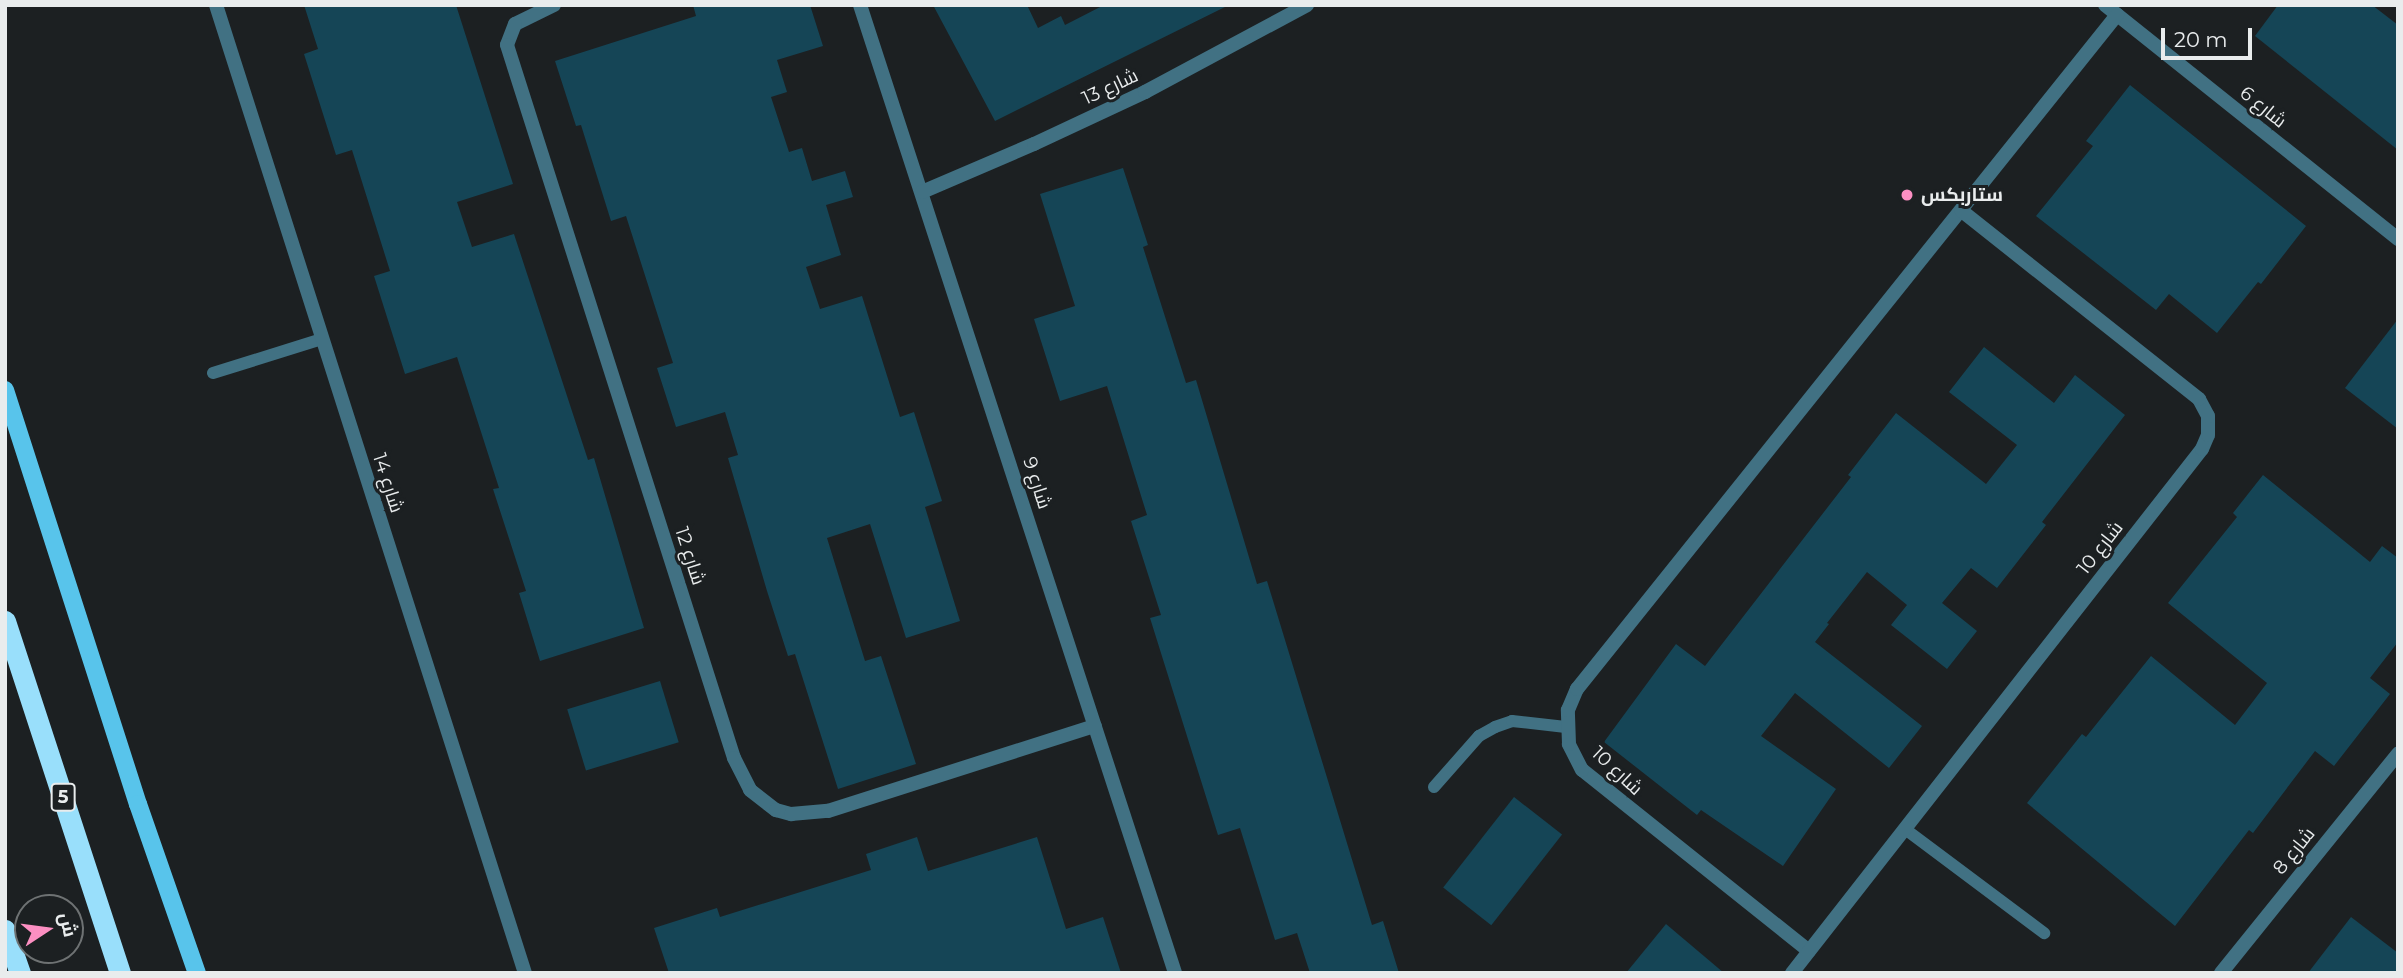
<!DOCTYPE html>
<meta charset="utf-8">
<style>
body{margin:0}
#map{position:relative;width:2403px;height:978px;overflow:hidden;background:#1c2022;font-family:Montserrat,Cairo,sans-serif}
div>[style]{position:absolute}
.building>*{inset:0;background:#154556;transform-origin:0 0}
.service>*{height:12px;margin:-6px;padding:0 6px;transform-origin:6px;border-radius:6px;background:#417183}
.minor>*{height:14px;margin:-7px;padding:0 7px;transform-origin:7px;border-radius:7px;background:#417183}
.tertiary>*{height:14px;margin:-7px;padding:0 7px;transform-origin:7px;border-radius:7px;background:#417183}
.primary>*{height:18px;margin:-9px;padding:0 9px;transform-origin:9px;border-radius:9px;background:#58c4eb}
.motorway>*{height:21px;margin:-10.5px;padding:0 10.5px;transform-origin:10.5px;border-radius:10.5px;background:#99dffb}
.dots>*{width:19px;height:19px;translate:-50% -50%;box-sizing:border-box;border:4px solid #1c2022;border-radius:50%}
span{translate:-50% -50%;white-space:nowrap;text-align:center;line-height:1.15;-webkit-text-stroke:6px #1c2022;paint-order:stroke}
.shield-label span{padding:2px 5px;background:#1c2022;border:2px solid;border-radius:5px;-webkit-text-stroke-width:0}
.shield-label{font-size:18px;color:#e9eced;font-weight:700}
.street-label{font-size:19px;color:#e9eced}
.poi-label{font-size:19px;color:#e9eced;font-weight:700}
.left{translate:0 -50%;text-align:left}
.frame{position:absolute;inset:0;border:7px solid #e9eced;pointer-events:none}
.north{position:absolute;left:14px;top:894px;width:70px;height:70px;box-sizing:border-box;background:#1c2022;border:2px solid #6e7273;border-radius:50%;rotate:77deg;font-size:19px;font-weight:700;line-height:28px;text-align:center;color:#e9eced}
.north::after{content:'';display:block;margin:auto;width:24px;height:32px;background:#fc8fc2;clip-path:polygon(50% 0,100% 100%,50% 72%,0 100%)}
.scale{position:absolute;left:2161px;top:28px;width:91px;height:32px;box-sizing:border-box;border:4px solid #e9eced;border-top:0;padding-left:9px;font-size:21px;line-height:24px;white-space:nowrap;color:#e9eced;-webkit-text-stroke:5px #1c2022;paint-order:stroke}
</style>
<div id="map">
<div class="building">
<div style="clip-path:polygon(304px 5px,456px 5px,513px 184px,457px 202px,472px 247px,514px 234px,588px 460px,594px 458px,644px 628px,540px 661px,519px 593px,526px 591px,493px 489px,499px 488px,457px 357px,405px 374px,374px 276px,390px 271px,352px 150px,336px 155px,304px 54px,318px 49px)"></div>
<div style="clip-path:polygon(693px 5px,810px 5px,823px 46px,777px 60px,787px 92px,771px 97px,789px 152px,802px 148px,812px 181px,845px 171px,853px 197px,826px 205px,841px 255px,806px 267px,820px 309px,862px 296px,900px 417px,914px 412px,942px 501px,925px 507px,960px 621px,906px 638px,870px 524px,827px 538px,865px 661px,881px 656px,916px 764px,838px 789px,795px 654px,788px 656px,767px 591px,728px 458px,738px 455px,725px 412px,676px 427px,657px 368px,673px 363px,626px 216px,611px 221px,581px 125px,576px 126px,555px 61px,696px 16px)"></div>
<div style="clip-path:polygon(933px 5px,1027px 5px,1038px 28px,1061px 16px,1065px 25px,1104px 5px,1229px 5px,995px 121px)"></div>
<div style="clip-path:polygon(2278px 5px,2372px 5px,2398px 25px,2398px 150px,2255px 36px)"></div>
<div style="clip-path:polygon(2130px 85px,2306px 226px,2261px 284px,2258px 282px,2217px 333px,2169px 294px,2156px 310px,2036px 216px,2093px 146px,2086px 141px)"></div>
<div style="clip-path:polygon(1123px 168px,1148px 245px,1143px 247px,1186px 383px,1196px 380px,1257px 584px,1267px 581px,1372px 925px,1383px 921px,1399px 973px,1310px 973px,1297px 933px,1275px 940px,1240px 828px,1218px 835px,1150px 618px,1161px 615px,1131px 521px,1147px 515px,1107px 386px,1060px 401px,1034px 319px,1075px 306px,1040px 194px)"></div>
<div style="clip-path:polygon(2398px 319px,2398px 429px,2345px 388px)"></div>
<div style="clip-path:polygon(1984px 347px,2054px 403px,2075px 375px,2125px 415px,2042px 522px,2046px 525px,1997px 588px,1971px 568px,1942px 603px,1977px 631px,1947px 669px,1891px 625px,1907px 605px,1867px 572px,1827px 623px,1829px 624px,1815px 642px,1922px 726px,1889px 768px,1795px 693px,1761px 736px,1836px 789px,1783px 866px,1701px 810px,1697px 815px,1604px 742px,1676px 644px,1705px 666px,1851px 477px,1848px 475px,1896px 413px,1986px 484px,2017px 445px,1949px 392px)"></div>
<div style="clip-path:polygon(2263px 475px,2370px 562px,2382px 546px,2398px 558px,2398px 642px,2370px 678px,2390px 694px,2334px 766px,2315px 751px,2253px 833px,2249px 830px,2175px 926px,2027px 803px,2082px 734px,2086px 737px,2151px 656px,2235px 725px,2267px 683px,2168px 603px,2237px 517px,2233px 513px)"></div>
<div style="left:660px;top:681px;width:64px;height:97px;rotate:73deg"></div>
<div style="left:1514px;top:797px;width:61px;height:115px;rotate:38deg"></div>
<div style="clip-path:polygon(917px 837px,928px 871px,1037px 837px,1066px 929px,1103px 917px,1121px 973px,669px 973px,654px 928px,717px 908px,720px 917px,871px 870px,866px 854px)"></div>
<div style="clip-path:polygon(2351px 917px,2398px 953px,2398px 973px,2308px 973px)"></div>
<div style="clip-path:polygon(1666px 924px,1724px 973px,1626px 973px)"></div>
</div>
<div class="service">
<div style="left:213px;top:373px;width:114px;rotate:-17.3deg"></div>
<div style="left:1434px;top:787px;width:68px;rotate:-48.6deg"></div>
<div style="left:1479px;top:736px;width:18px;rotate:-29deg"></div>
<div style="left:1495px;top:727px;width:18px;rotate:-19deg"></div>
<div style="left:1512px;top:721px;width:54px;rotate:6.3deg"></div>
<div style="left:1905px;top:829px;width:174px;rotate:36.8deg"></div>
</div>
<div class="minor">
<div style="left:554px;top:5px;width:43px;rotate:154deg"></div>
<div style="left:515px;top:24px;width:22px;rotate:111deg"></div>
<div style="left:507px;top:45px;width:748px;rotate:72.34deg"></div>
<div style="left:734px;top:758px;width:36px;rotate:63deg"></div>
<div style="left:750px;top:790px;width:33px;rotate:38deg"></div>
<div style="left:776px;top:810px;width:16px;rotate:15deg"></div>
<div style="left:791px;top:814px;width:37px;rotate:-5deg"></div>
<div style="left:828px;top:811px;width:280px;rotate:-17.7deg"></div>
<div style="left:860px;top:5px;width:1018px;rotate:71.97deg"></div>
<div style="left:2105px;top:5px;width:375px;rotate:38.6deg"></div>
<div style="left:922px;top:192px;width:122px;rotate:-23.2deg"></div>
<div style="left:1034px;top:144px;width:123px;rotate:-25.1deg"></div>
<div style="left:1145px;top:92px;width:184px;rotate:-28.2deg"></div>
<div style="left:1809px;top:951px;width:290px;rotate:-141.4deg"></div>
<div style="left:1582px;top:770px;width:29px;rotate:-117deg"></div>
<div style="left:1569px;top:744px;width:34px;rotate:-92deg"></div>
<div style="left:1568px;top:710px;width:23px;rotate:-67deg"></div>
<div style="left:1577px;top:689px;width:864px;rotate:-51.3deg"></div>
<div style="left:1792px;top:973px;width:665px;rotate:-51.96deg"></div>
<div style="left:2202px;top:449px;width:15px;rotate:-67deg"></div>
<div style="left:2208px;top:435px;width:19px;rotate:-90deg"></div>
<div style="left:2208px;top:416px;width:19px;rotate:-118deg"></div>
<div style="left:2199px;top:399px;width:303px;rotate:-141.6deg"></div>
<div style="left:2221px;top:973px;width:282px;rotate:-51.1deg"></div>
</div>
<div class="tertiary">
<div style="left:216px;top:5px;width:1016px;rotate:72.3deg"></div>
</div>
<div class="primary">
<div style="left:5px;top:390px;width:435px;rotate:72.2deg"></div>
<div style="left:138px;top:804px;width:179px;rotate:70.8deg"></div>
</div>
<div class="motorway">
<div style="left:5px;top:621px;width:370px;rotate:71.9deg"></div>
<div style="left:5px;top:930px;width:46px;rotate:70.8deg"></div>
</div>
<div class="dots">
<div style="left:1907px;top:195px;background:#fc8fc2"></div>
</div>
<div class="shield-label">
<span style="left:63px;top:797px">5</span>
</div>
<div class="street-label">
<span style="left:1110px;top:87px;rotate:-25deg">شارع 13</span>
<span style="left:2263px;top:107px;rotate:39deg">شارع 6</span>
<span style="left:388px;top:483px;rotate:72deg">شارع 14</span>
<span style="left:1037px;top:483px;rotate:72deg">شارع 9</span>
<span style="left:2100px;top:548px;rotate:-52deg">شارع 10</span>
<span style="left:690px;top:556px;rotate:72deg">شارع 12</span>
<span style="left:1617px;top:771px;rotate:43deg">شارع 10</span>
<span style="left:2294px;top:851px;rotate:-51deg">شارع 8</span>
</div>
<div class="poi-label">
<span class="left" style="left:1921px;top:195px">ستاربكس</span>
</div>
<div class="frame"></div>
<div class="north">ش</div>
<div class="scale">20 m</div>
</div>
